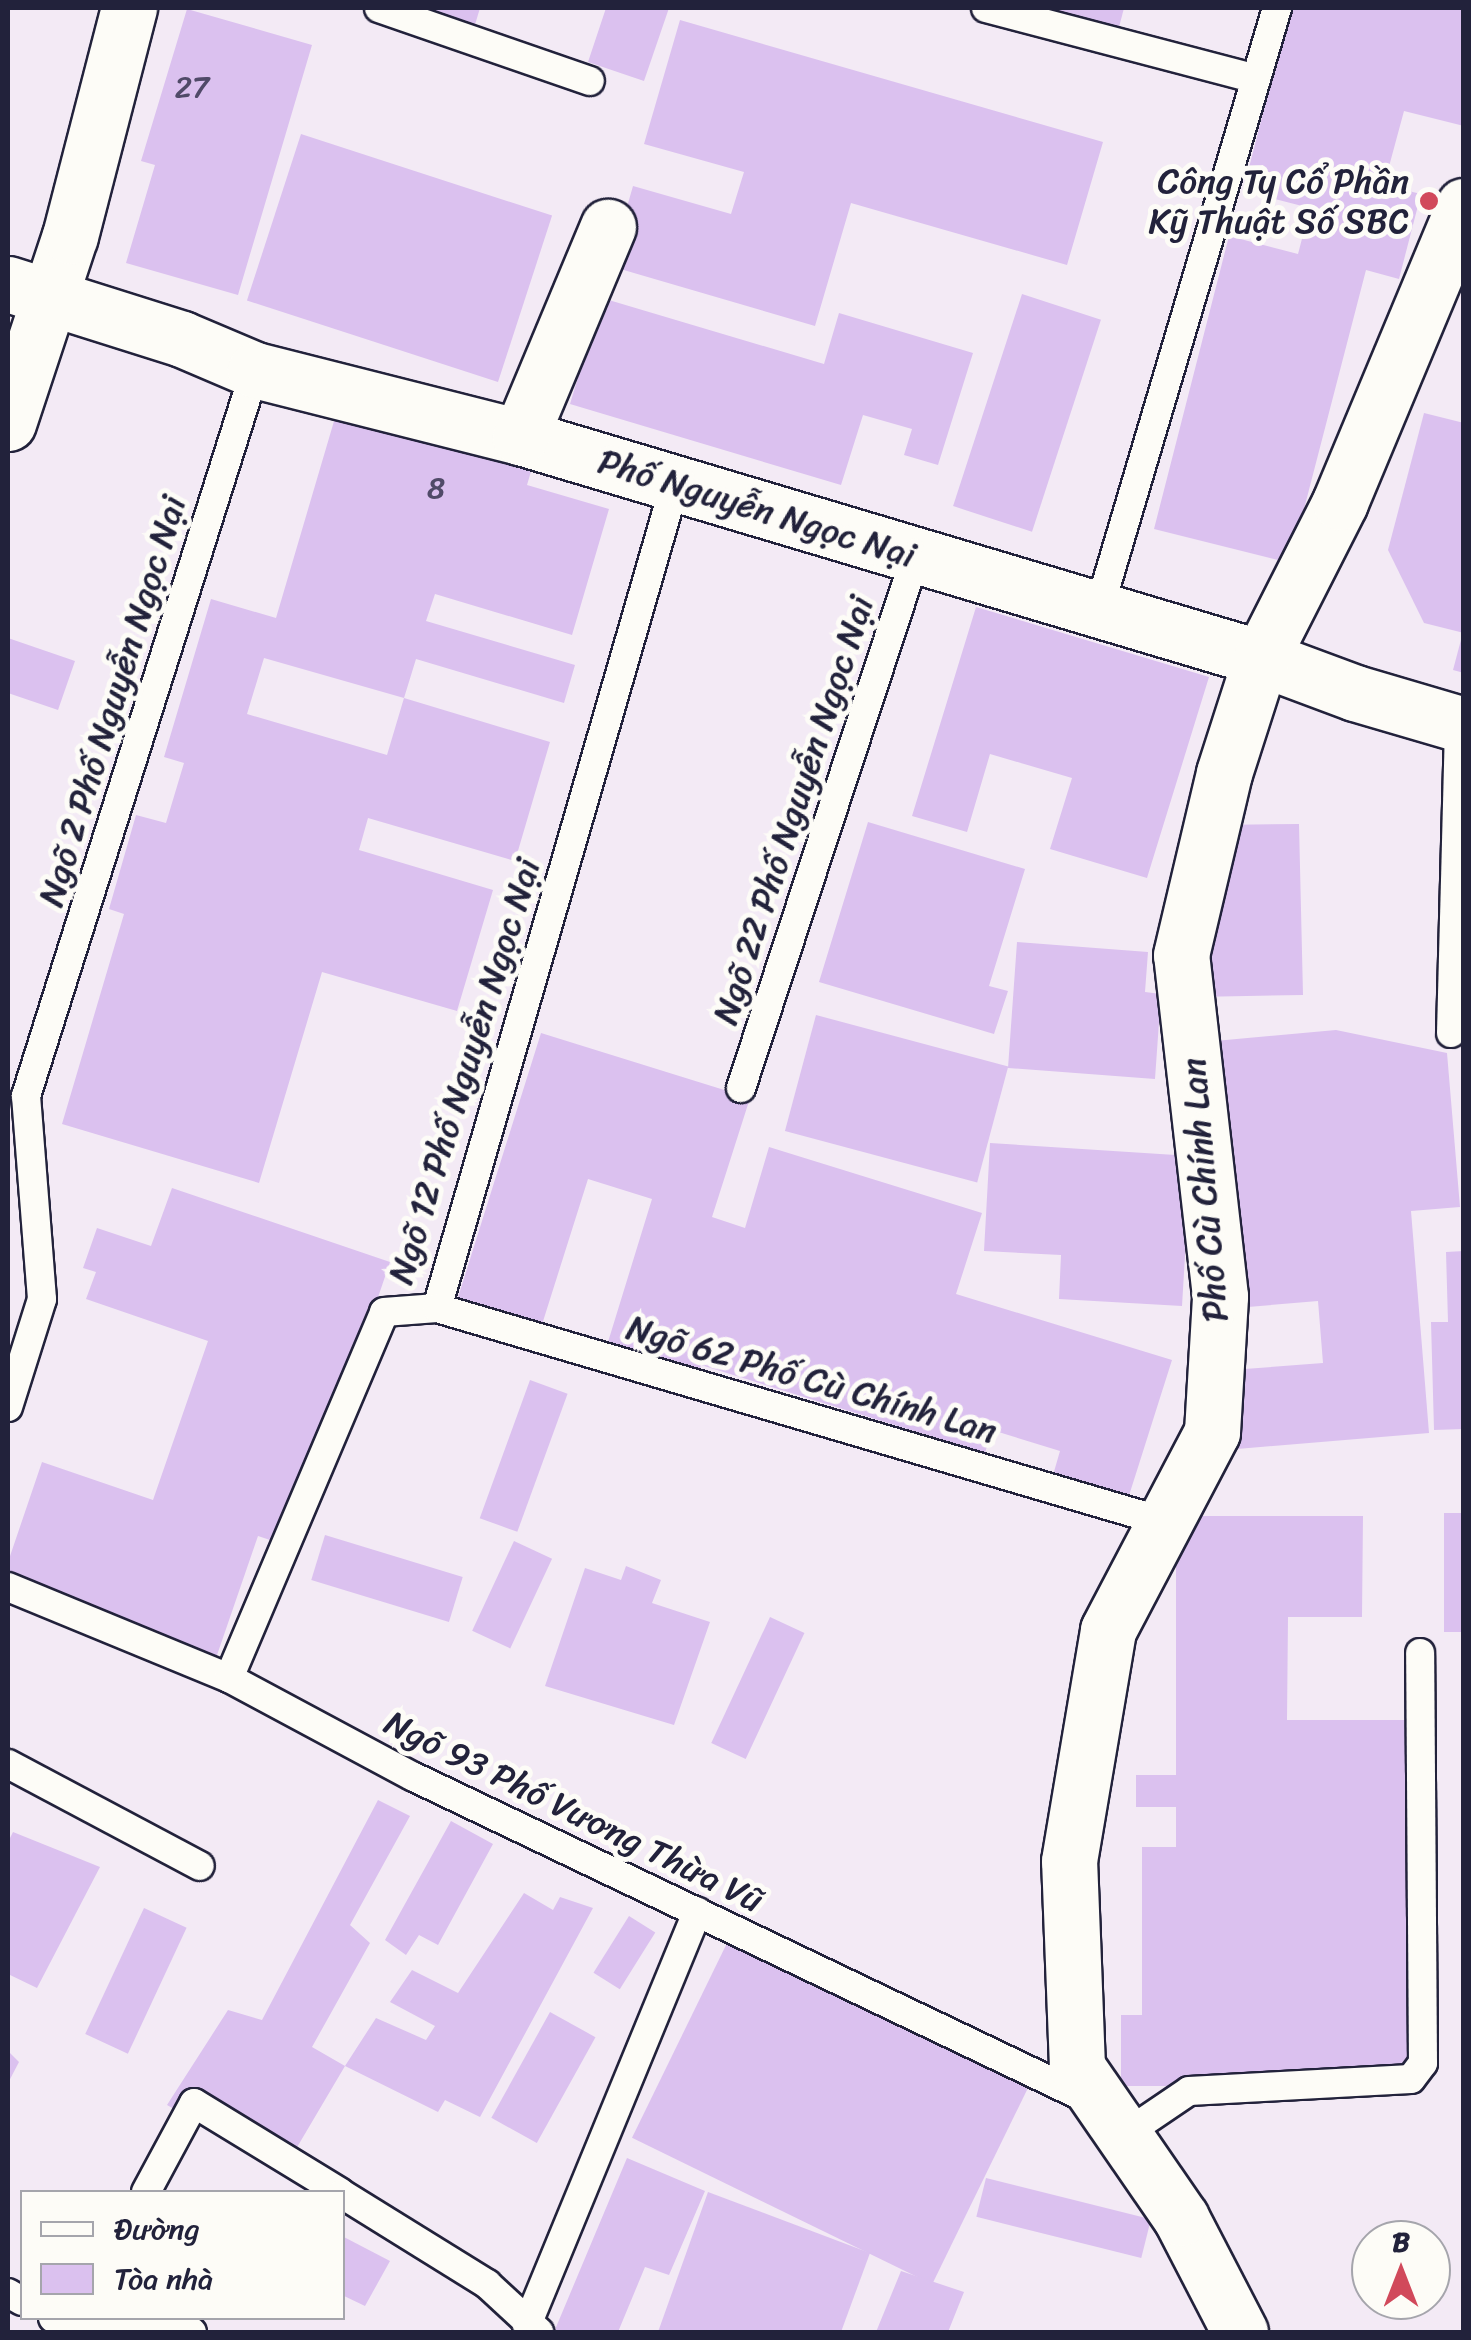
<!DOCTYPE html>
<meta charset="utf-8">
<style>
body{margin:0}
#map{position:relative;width:1471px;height:2340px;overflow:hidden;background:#f3eaf5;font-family:Sriracha,sans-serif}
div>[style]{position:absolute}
.building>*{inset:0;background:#dbc1ef;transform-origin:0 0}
.roads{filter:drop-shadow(2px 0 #22223b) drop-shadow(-2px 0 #22223b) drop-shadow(0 2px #22223b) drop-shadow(0 -2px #22223b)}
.lane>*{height:28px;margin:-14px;padding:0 14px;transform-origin:14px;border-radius:14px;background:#fdfcf7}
.street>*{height:55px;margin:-27.5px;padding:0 27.5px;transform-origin:27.5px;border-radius:27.5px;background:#fdfcf7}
.dots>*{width:28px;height:28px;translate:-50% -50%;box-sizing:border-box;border:5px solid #fdfcf7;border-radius:50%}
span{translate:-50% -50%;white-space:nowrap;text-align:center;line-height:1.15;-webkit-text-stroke:10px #fdfcf7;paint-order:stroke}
.number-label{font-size:30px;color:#504a68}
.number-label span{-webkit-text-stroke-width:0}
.poi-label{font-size:35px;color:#22223b}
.right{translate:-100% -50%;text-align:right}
.street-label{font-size:35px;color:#22223b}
.frame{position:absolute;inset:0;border:10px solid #22223b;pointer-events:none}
.legend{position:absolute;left:20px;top:2190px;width:325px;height:130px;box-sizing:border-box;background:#fdfcf7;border:2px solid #a5a5ac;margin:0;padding:12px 18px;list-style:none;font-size:30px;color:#22223b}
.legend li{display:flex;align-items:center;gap:20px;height:50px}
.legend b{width:50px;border:2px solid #a5a5ac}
.north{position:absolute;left:1351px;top:2220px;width:100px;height:100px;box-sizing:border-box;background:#fdfcf7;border:2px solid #a5a5ac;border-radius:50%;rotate:0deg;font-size:28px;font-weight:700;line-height:40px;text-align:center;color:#22223b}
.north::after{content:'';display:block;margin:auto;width:35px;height:45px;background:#d1495b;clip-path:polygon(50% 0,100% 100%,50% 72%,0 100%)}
</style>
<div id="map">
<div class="building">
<div style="clip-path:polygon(409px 8px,480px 8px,474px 28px)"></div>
<div style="clip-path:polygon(606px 8px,669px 8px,644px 81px,588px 62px)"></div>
<div style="clip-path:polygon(1055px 8px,1124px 8px,1117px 35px,1052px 19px)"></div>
<div style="clip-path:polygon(1290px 8px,1464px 8px,1464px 126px,1404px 111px,1384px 185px,1421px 194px,1399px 279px,1366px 270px,1290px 563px,1154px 529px,1229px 236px,1298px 254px,1310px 208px,1243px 191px)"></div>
<div style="clip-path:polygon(187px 9px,312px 45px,238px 295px,126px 263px,155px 165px,141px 161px)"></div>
<div style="clip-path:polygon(680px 20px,1103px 142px,1067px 265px,851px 203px,815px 326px,610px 266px,633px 186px,731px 214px,744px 172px,644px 144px)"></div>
<div style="left:301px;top:134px;width:264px;height:175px;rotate:18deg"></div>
<div style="left:1022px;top:294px;width:83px;height:223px;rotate:18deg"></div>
<div style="clip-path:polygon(602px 298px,824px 364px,839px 313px,973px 353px,938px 465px,904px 455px,912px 429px,863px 415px,841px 485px,570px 404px)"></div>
<div style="clip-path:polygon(337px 411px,532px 468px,527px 485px,609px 509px,572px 635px,435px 594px,426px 621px,575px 665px,564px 703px,416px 659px,404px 698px,264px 658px,247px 714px,387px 755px,404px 698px,550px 742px,515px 861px,368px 818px,359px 850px,493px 890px,457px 1011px,322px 972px,259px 1183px,62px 1124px,124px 914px,109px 909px,136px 815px,166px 823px,184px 763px,164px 757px,211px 599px,276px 618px)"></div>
<div style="clip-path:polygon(1424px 413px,1464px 423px,1464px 633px,1424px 623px,1388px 550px)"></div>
<div style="clip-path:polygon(976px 607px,1209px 677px,1147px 878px,1050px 849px,1072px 778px,990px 754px,967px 832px,912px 816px)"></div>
<div style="clip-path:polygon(1462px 636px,1464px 636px,1464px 673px,1453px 670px)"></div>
<div style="clip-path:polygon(8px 638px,75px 661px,58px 710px,8px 693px)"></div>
<div style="clip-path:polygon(868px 822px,1025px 869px,989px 986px,1008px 991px,994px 1034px,819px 982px)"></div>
<div style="clip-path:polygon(1299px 824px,1303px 995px,1195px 997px,1193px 918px,1218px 918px,1217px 825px)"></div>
<div style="clip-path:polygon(1017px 942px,1148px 952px,1145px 992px,1161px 994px,1155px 1079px,1008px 1068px)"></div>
<div style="left:816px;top:1015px;width:199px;height:120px;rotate:15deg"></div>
<div style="clip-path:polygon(1336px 1030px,1447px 1053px,1460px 1207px,1411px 1211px,1429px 1433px,1237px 1449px,1231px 1370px,1323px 1363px,1318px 1301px,1248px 1307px,1215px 1041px)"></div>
<div style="clip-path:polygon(541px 1033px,750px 1098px,712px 1217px,745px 1228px,769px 1147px,982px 1213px,956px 1294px,1172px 1360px,1126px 1505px,1051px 1482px,1060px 1451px,992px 1430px,985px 1453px,701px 1365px,696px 1383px,604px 1355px,652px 1199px,588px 1179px,539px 1334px,455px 1307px)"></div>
<div style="clip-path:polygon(990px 1143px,1191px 1156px,1182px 1306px,1059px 1299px,1061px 1255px,984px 1251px)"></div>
<div style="clip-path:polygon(172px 1188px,390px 1262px,335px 1424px,285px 1545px,258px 1536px,216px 1658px,8px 1586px,8px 1562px,42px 1462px,153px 1500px,208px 1341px,86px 1299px,96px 1272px,83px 1268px,97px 1228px,151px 1246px)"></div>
<div style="clip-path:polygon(1464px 1251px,1464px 1429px,1434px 1430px,1431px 1322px,1448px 1322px,1446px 1252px)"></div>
<div style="left:530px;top:1380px;width:40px;height:147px;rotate:20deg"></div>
<div style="left:1444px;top:1513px;width:20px;height:119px"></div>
<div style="clip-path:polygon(1176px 1516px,1363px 1516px,1362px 1617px,1288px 1617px,1287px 1720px,1415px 1720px,1415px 2086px,1121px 2086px,1121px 2015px,1142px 2015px,1142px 1847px,1176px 1847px,1176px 1807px,1136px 1807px,1136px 1775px,1176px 1775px)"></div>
<div style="left:325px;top:1535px;width:144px;height:47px;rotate:17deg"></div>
<div style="left:514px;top:1541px;width:42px;height:99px;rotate:25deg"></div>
<div style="clip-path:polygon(626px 1566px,661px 1580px,652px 1603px,710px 1622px,674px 1725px,545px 1686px,585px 1568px,621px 1580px)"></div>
<div style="left:770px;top:1617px;width:38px;height:139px;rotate:25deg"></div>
<div style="clip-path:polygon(378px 1800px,410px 1816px,350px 1925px,370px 1943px,312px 2047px,345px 2066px,376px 2018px,426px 2040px,435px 2026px,390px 2002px,412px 1970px,458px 1993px,524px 1893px,553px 1910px,560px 1897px,593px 1908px,480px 2117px,445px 2100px,438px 2112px,345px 2066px,283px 2171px,167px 2105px,228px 2010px,262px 2020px)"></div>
<div style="clip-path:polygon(451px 1821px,493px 1844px,438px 1945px,419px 1935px,406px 1955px,385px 1940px)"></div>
<div style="clip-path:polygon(13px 1832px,100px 1867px,37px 1988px,8px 1974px,8px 1842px)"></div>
<div style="left:144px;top:1908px;width:47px;height:139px;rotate:25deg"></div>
<div style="left:629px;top:1916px;width:31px;height:67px;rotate:32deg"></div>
<div style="left:728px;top:1941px;width:334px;height:219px;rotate:26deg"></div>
<div style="left:550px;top:2012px;width:52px;height:121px;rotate:29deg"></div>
<div style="clip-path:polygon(8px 2051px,19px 2062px,8px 2083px)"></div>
<div style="clip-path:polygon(627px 2158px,705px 2191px,669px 2275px,645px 2267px,618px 2332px,554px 2332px)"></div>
<div style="left:986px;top:2178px;width:170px;height:40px;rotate:14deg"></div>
<div style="clip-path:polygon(708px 2192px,870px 2253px,841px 2332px,658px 2332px)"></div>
<div style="clip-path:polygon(342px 2236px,390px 2261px,365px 2306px,342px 2295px)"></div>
<div style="clip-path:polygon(901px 2271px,964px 2292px,948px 2332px,876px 2332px)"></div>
</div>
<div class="roads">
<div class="lane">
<div style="left:379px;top:8px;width:223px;rotate:19.1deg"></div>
<div style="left:986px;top:8px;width:279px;rotate:14.7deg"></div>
<div style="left:1099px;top:609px;width:627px;rotate:-73.5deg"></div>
<div style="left:1451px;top:1033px;width:309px;rotate:-88.5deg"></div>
<div style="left:741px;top:1088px;width:561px;rotate:-71.82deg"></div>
<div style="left:437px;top:1308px;width:858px;rotate:-73.89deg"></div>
<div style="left:8px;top:1407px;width:113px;rotate:-72.5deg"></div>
<div style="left:42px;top:1299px;width:204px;rotate:-94.5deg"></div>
<div style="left:26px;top:1096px;width:761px;rotate:-72.49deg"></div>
<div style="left:8px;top:1587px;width:239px;rotate:22.4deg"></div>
<div style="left:229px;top:1678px;width:210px;rotate:28.2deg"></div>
<div style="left:414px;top:1777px;width:749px;rotate:25.54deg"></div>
<div style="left:229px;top:1678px;width:397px;rotate:-67deg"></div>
<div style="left:384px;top:1312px;width:53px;rotate:-4.3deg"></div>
<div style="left:437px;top:1308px;width:759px;rotate:16.38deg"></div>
<div style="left:8px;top:1764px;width:217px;rotate:28deg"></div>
<div style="left:1124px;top:2135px;width:78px;rotate:-34.1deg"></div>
<div style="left:1189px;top:2091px;width:222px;rotate:-3.1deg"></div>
<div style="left:1411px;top:2079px;width:20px;rotate:-53deg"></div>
<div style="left:1423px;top:2063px;width:410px;rotate:-90.4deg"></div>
<div style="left:146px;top:2192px;width:101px;rotate:-61.7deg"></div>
<div style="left:194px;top:2103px;width:171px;rotate:31.4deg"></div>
<div style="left:342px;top:2194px;width:171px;rotate:31.8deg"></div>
<div style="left:487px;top:2284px;width:71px;rotate:42.7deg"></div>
<div style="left:8px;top:2293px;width:16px;rotate:30deg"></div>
<div style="left:53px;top:2318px;width:22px;rotate:27deg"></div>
<div style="left:73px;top:2328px;width:119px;rotate:1.9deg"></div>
<div style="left:527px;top:2325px;width:447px;rotate:-67.6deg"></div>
</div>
<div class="street">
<div style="left:8px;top:284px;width:182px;rotate:17.5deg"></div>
<div style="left:182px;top:339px;width:79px;rotate:23deg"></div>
<div style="left:255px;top:370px;width:273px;rotate:14.2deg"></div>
<div style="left:520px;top:437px;width:773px;rotate:16.61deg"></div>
<div style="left:1261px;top:658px;width:100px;rotate:20.4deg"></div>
<div style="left:1355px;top:693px;width:114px;rotate:16.4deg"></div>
<div style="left:8px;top:423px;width:197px;rotate:-71.7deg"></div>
<div style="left:70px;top:236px;width:236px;rotate:-75.5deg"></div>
<div style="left:520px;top:437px;width:228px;rotate:-67.3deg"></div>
<div style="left:1240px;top:2332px;width:128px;rotate:-117.4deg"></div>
<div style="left:1181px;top:2218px;width:183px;rotate:-124.6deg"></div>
<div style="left:1077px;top:2067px;width:206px;rotate:-92.2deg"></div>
<div style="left:1069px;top:1861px;width:234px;rotate:-80.4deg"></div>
<div style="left:1108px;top:1630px;width:224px;rotate:-62.3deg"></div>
<div style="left:1212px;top:1432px;width:136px;rotate:-86.6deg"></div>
<div style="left:1220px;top:1296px;width:343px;rotate:-96.5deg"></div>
<div style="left:1181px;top:955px;width:187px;rotate:-76.7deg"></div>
<div style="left:1224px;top:773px;width:121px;rotate:-72.2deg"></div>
<div style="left:1261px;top:658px;width:175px;rotate:-63.1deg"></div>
<div style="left:1340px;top:502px;width:321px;rotate:-67.3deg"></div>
</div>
</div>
<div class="dots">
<div style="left:1429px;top:201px;background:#d1495b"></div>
</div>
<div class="number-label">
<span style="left:192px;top:87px">27</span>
<span style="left:436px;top:488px">8</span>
</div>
<div class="poi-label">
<span class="right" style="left:1409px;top:201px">Công Ty Cổ Phần<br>Kỹ Thuật Số SBC</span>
</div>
<div class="street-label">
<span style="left:757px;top:508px;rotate:17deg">Phố Nguyễn Ngọc Nại</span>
<span style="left:112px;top:701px;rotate:-73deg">Ngõ 2 Phố Nguyễn Ngọc Nại</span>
<span style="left:793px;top:810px;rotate:-72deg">Ngõ 22 Phố Nguyễn Ngọc Nại</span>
<span style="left:464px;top:1071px;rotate:-73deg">Ngõ 12 Phố Nguyễn Ngọc Nại</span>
<span style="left:1204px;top:1190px;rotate:-95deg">Phố Cù Chính Lan</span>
<span style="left:812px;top:1379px;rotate:16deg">Ngõ 62 Phố Cù Chính Lan</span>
<span style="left:574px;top:1811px;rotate:26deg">Ngõ 93 Phố Vương Thừa Vũ</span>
</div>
<div class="frame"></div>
<ul class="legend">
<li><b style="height:12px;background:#fdfcf7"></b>Đường</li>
<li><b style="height:28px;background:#dbc1ef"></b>Tòa nhà</li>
</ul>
<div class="north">B</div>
</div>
